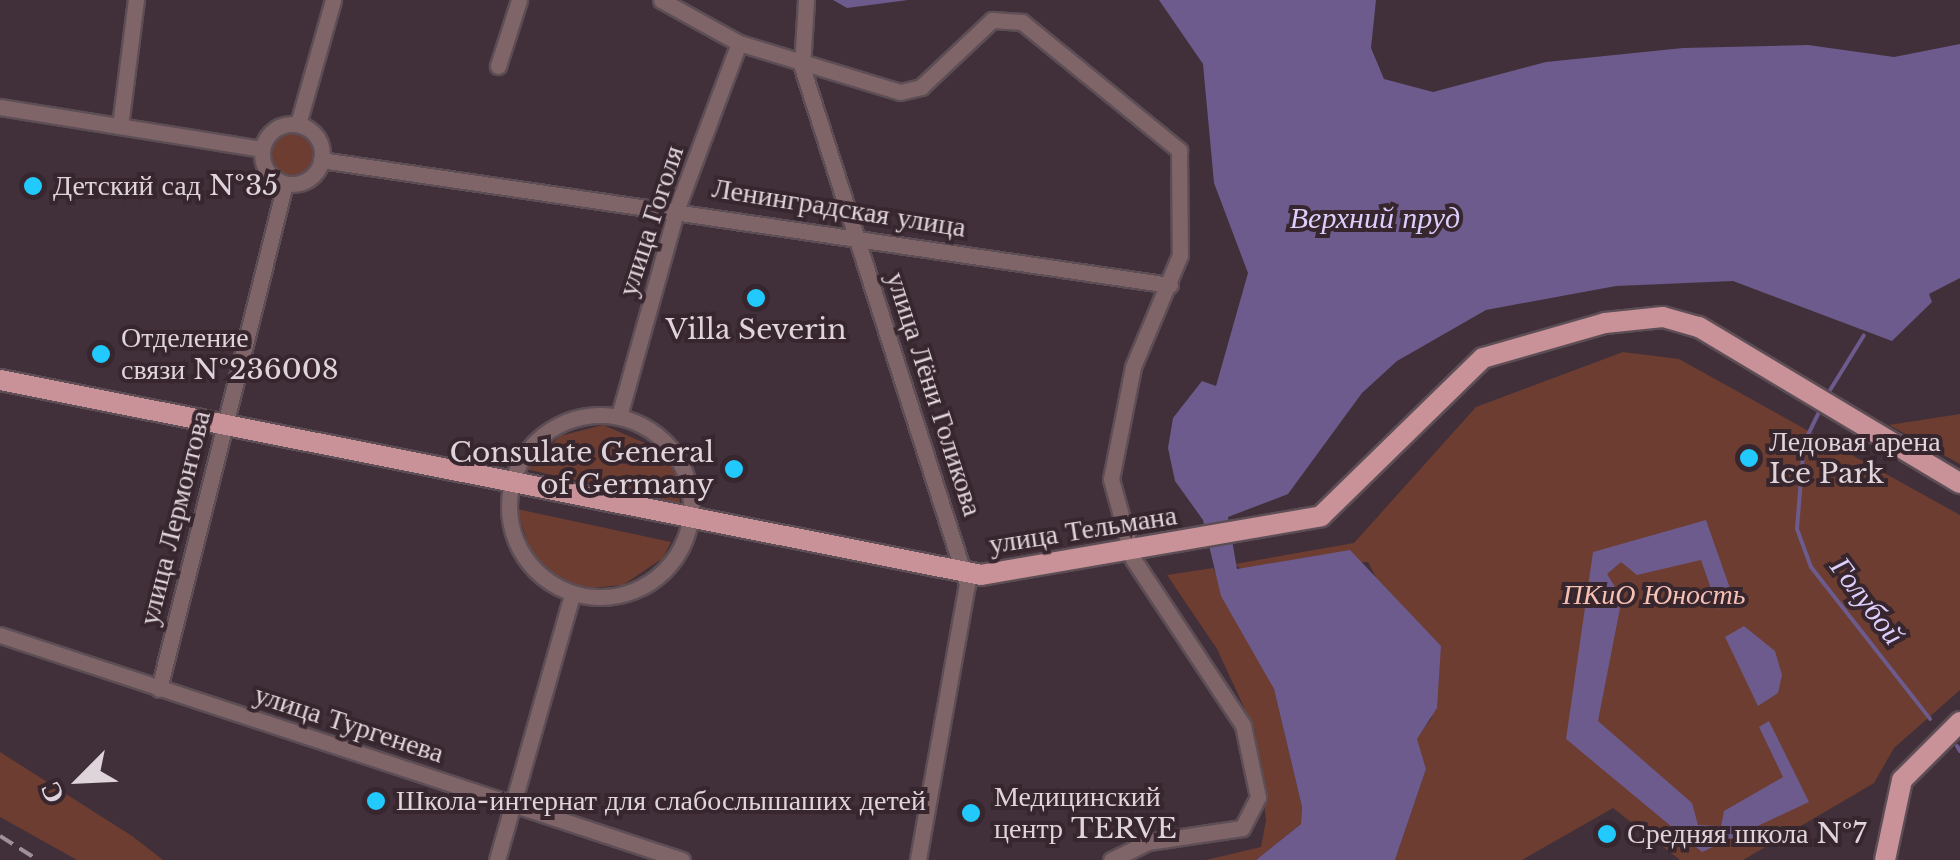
<!DOCTYPE html>
<meta charset="utf-8">
<style>
body{margin:0}
#map{position:relative;width:1960px;height:860px;overflow:hidden;background:#413039;font-family:"Libre Baskerville",serif}
div>[style]{position:absolute}
.green>*{inset:0;background:#6c3d30}
.round{border-radius:50%}
.water>*{inset:0;background:#6c5b8c}
.stream>*{height:4px;margin:-2px;padding:0 2px;transform-origin:2px;border-radius:2px;background:#6c5b8c}
.roads{filter:drop-shadow(2px 0 #5d4e56) drop-shadow(-2px 0 #5d4e56) drop-shadow(0 2px #5d4e56) drop-shadow(0 -2px #5d4e56)}
.minor>*{height:15px;margin:-7.5px;padding:0 7.5px;transform-origin:7.5px;border-radius:7.5px;background:#806568}
.minor>.ring{margin:-7.5px;padding:0;box-sizing:content-box;background:none;border:15px solid #806568;border-radius:50%}
.major>*{height:20px;margin:-10px;padding:0 10px;transform-origin:10px;border-radius:10px;background:#c99298}
.rail>*{height:4px;margin-top:-2px;transform-origin:0;background:repeating-linear-gradient(90deg,#9e9197 0 15px,transparent 0 23px)}
.dots>*{width:28px;height:28px;translate:-50% -50%;box-sizing:border-box;border:5px solid #37262e;border-radius:50%}
span{translate:-50% -50%;white-space:nowrap;text-align:center;line-height:1.15;-webkit-text-stroke:8px #37262e;paint-order:stroke}
.poi-label{font-size:28px;color:#dfd4d9}
.left{translate:0 -50%;text-align:left}
.right{translate:-100% -50%;text-align:right}
.street-label{font-size:28px;color:#dfd4d9}
.park-label{font-size:28px;color:#f6c0b2;font-style:italic}
.water-label{font-size:30px;color:#ddcffd;font-style:italic}
.north{position:absolute;left:30px;top:730px;width:100px;height:100px;-webkit-text-stroke:8px #37262e;paint-order:stroke;rotate:246deg;font-size:28px;font-weight:700;line-height:40px;text-align:center;color:#dfd4d9}
.north::after{content:'';display:block;margin:auto;width:35px;height:45px;background:#dfd4d9;clip-path:polygon(50% 0,100% 100%,50% 72%,0 100%)}
</style>
<div id="map">
<div class="green">
<div class="round" style="left:270px;top:132px;width:44px;height:44px"></div>
<div style="clip-path:polygon(1623px 352px,1679px 359px,1960px 515px,1960px 690px,1894px 748px,1874px 783px,1743px 860px,1680px 860px,1613px 808px,1522px 860px,1395px 860px,1426px 769px,1416px 739px,1431px 719px,1440px 646px,1387px 599px,1368px 562px,1243px 571px,1235px 564px,1354px 543px,1476px 407px)"></div>
<div style="clip-path:polygon(1960px 414px,1960px 464px,1889px 425px)"></div>
<div style="clip-path:polygon(603px 425px,661px 450px,677px 474px,680px 503px,525px 469px,560px 436px)"></div>
<div style="clip-path:polygon(517px 509px,671px 542px,663px 558px,623px 585px,570px 590px,533px 560px)"></div>
<div style="clip-path:polygon(1213px 568px,1274px 689px,1302px 807px,1301px 824px,1256px 860px,1206px 860px,1261px 847px,1266px 820px,1255px 731px,1217px 649px,1167px 575px)"></div>
<div style="clip-path:polygon(0 752px,132px 836px,163px 860px,77px 860px,0 817px)"></div>
</div>
<div class="water">
<div style="clip-path:polygon(833px 0,908px 0,847px 8px)"></div>
<div style="clip-path:polygon(1159px 0,1376px 0,1371px 48px,1384px 79px,1433px 92px,1546px 62px,1683px 48px,1808px 45px,1894px 57px,1960px 44px,1960px 278px,1929px 294px,1932px 302px,1892px 341px,1733px 281px,1616px 286px,1486px 310px,1397px 361px,1362px 393px,1288px 494px,1228px 517px,1237px 569px,1350px 550px,1441px 646px,1437px 708px,1417px 739px,1426px 769px,1395px 860px,1256px 860px,1301px 824px,1302px 807px,1274px 689px,1221px 596px,1203px 520px,1175px 481px,1168px 448px,1173px 418px,1202px 381px,1216px 386px,1248px 273px,1214px 183px,1203px 64px)"></div>
<div style="clip-path:polygon(1706px 520px,1733px 597px,1718px 609px,1701px 560px,1637px 575px,1621px 562px,1607px 574px,1622px 598px,1598px 721px,1692px 803px,1698px 825px,1721px 826px,1724px 811px,1783px 777px,1759px 727px,1769px 721px,1809px 802px,1702px 852px,1566px 739px,1593px 552px)"></div>
<div style="clip-path:polygon(1744px 626px,1775px 651px,1782px 675px,1778px 693px,1758px 706px,1725px 637px)"></div>
</div>
<div class="stream">
<div style="left:1827px;top:395px;width:70px;rotate:-58.3deg"></div>
<div style="left:1821px;top:408px;width:39px;rotate:116deg"></div>
<div style="left:1804px;top:443px;width:86px;rotate:94.7deg"></div>
<div style="left:1797px;top:529px;width:40px;rotate:69.8deg"></div>
<div style="left:1811px;top:567px;width:193px;rotate:51.9deg"></div>
<div style="left:1957px;top:746px;width:6px;rotate:59deg"></div>
</div>
<div class="roads">
<div class="minor">
<div style="left:661px;top:0;width:89px;rotate:28.9deg"></div>
<div style="left:739px;top:43px;width:168px;rotate:16.9deg"></div>
<div style="left:900px;top:92px;width:22px;rotate:-13deg"></div>
<div style="left:921px;top:87px;width:98px;rotate:-43.3deg"></div>
<div style="left:992px;top:20px;width:30px;rotate:4deg"></div>
<div style="left:1022px;top:22px;width:203px;rotate:39.2deg"></div>
<div style="left:1179px;top:150px;width:105px;rotate:89.5deg"></div>
<div style="left:1180px;top:255px;width:121px;rotate:112.8deg"></div>
<div style="left:1133px;top:367px;width:114px;rotate:101.1deg"></div>
<div style="left:1111px;top:479px;width:83px;rotate:74.6deg"></div>
<div style="left:1133px;top:559px;width:199px;rotate:56.5deg"></div>
<div style="left:1243px;top:725px;width:74px;rotate:78.2deg"></div>
<div style="left:1258px;top:797px;width:35px;rotate:117deg"></div>
<div style="left:1242px;top:828px;width:95px;rotate:171.5deg"></div>
<div style="left:1148px;top:842px;width:41px;rotate:154.1deg"></div>
<div style="left:806px;top:0;width:67px;rotate:93.4deg"></div>
<div style="left:802px;top:67px;width:543px;rotate:72.3deg"></div>
<div style="left:967px;top:584px;width:280px;rotate:100.1deg"></div>
<div style="left:498px;top:66px;width:69px;rotate:-72.3deg"></div>
<div style="left:0;top:107px;width:265px;rotate:9.1deg"></div>
<div style="left:298px;top:124px;width:129px;rotate:-74.2deg"></div>
<div class="ring" style="left:262px;top:124px;width:45px;height:45px"></div>
<div style="left:120px;top:126px;width:127px;rotate:-82.8deg"></div>
<div style="left:321px;top:160px;width:858px;rotate:8.38deg"></div>
<div class="ring" style="left:509px;top:415px;width:167px;height:167px"></div>
<div style="left:619px;top:416px;width:216px;rotate:-74.4deg"></div>
<div style="left:677px;top:208px;width:176px;rotate:-69.4deg"></div>
<div style="left:0;top:635px;width:718px;rotate:18.26deg"></div>
<div style="left:159px;top:689px;width:520px;rotate:-75.99deg"></div>
<div style="left:497px;top:860px;width:272px;rotate:-74.2deg"></div>
</div>
<div class="major">
<div style="left:0;top:380px;width:1000px;rotate:11.24deg"></div>
<div style="left:981px;top:575px;width:345px;rotate:-9.8deg"></div>
<div style="left:1321px;top:516px;width:226px;rotate:-44.3deg"></div>
<div style="left:1483px;top:358px;width:127px;rotate:-16deg"></div>
<div style="left:1605px;top:323px;width:58px;rotate:-5.9deg"></div>
<div style="left:1663px;top:317px;width:37px;rotate:16deg"></div>
<div style="left:1699px;top:327px;width:304px;rotate:30.9deg"></div>
<div style="left:1885px;top:860px;width:82px;rotate:-78deg"></div>
<div style="left:1902px;top:780px;width:82px;rotate:-45deg"></div>
</div>
</div>
<div class="rail">
<div style="left:0;top:836px;width:45px;rotate:32.3deg"></div>
</div>
<div class="dots">
<div style="left:33px;top:186px;background:#22c9fd"></div>
<div style="left:756px;top:298px;background:#22c9fd"></div>
<div style="left:101px;top:354px;background:#22c9fd"></div>
<div style="left:1749px;top:458px;background:#22c9fd"></div>
<div style="left:734px;top:469px;background:#22c9fd"></div>
<div style="left:376px;top:801px;background:#22c9fd"></div>
<div style="left:971px;top:813px;background:#22c9fd"></div>
<div style="left:1607px;top:834px;background:#22c9fd"></div>
</div>
<div class="poi-label">
<span class="left" style="left:53px;top:186px">Детский сад №35</span>
<span style="left:756px;top:330px">Villa Severin</span>
<span class="left" style="left:121px;top:354px">Отделение<br>связи №236008</span>
<span class="left" style="left:1769px;top:458px">Ледовая арена<br>Ice Park</span>
<span class="right" style="left:714px;top:469px">Consulate General<br>of Germany</span>
<span class="left" style="left:994px;top:813px">Медицинский<br>центр TERVE</span>
<span class="left" style="left:396px;top:801px">Школа-интернат для слабослышаших детей</span>
<span class="left" style="left:1627px;top:834px">Средняя школа №7</span>
</div>
<div class="street-label">
<span style="left:839px;top:208px;rotate:9deg">Ленинградская улица</span>
<span style="left:651px;top:221px;rotate:-72deg">улица Гоголя</span>
<span style="left:934px;top:394px;rotate:72deg">улица Лёни Голикова</span>
<span style="left:175px;top:518px;rotate:-76deg">улица Лермонтова</span>
<span style="left:1083px;top:530px;rotate:-9deg">улица Тельмана</span>
<span style="left:349px;top:724px;rotate:18deg">улица Тургенева</span>
</div>
<div class="park-label">
<span style="left:1654px;top:595px">ПКиО Юность</span>
</div>
<div class="water-label">
<span style="left:1375px;top:218px">Верхний пруд</span>
<span style="left:1867px;top:601px;rotate:53deg">Голубой</span>
</div>
<div class="north">С</div>
</div>
